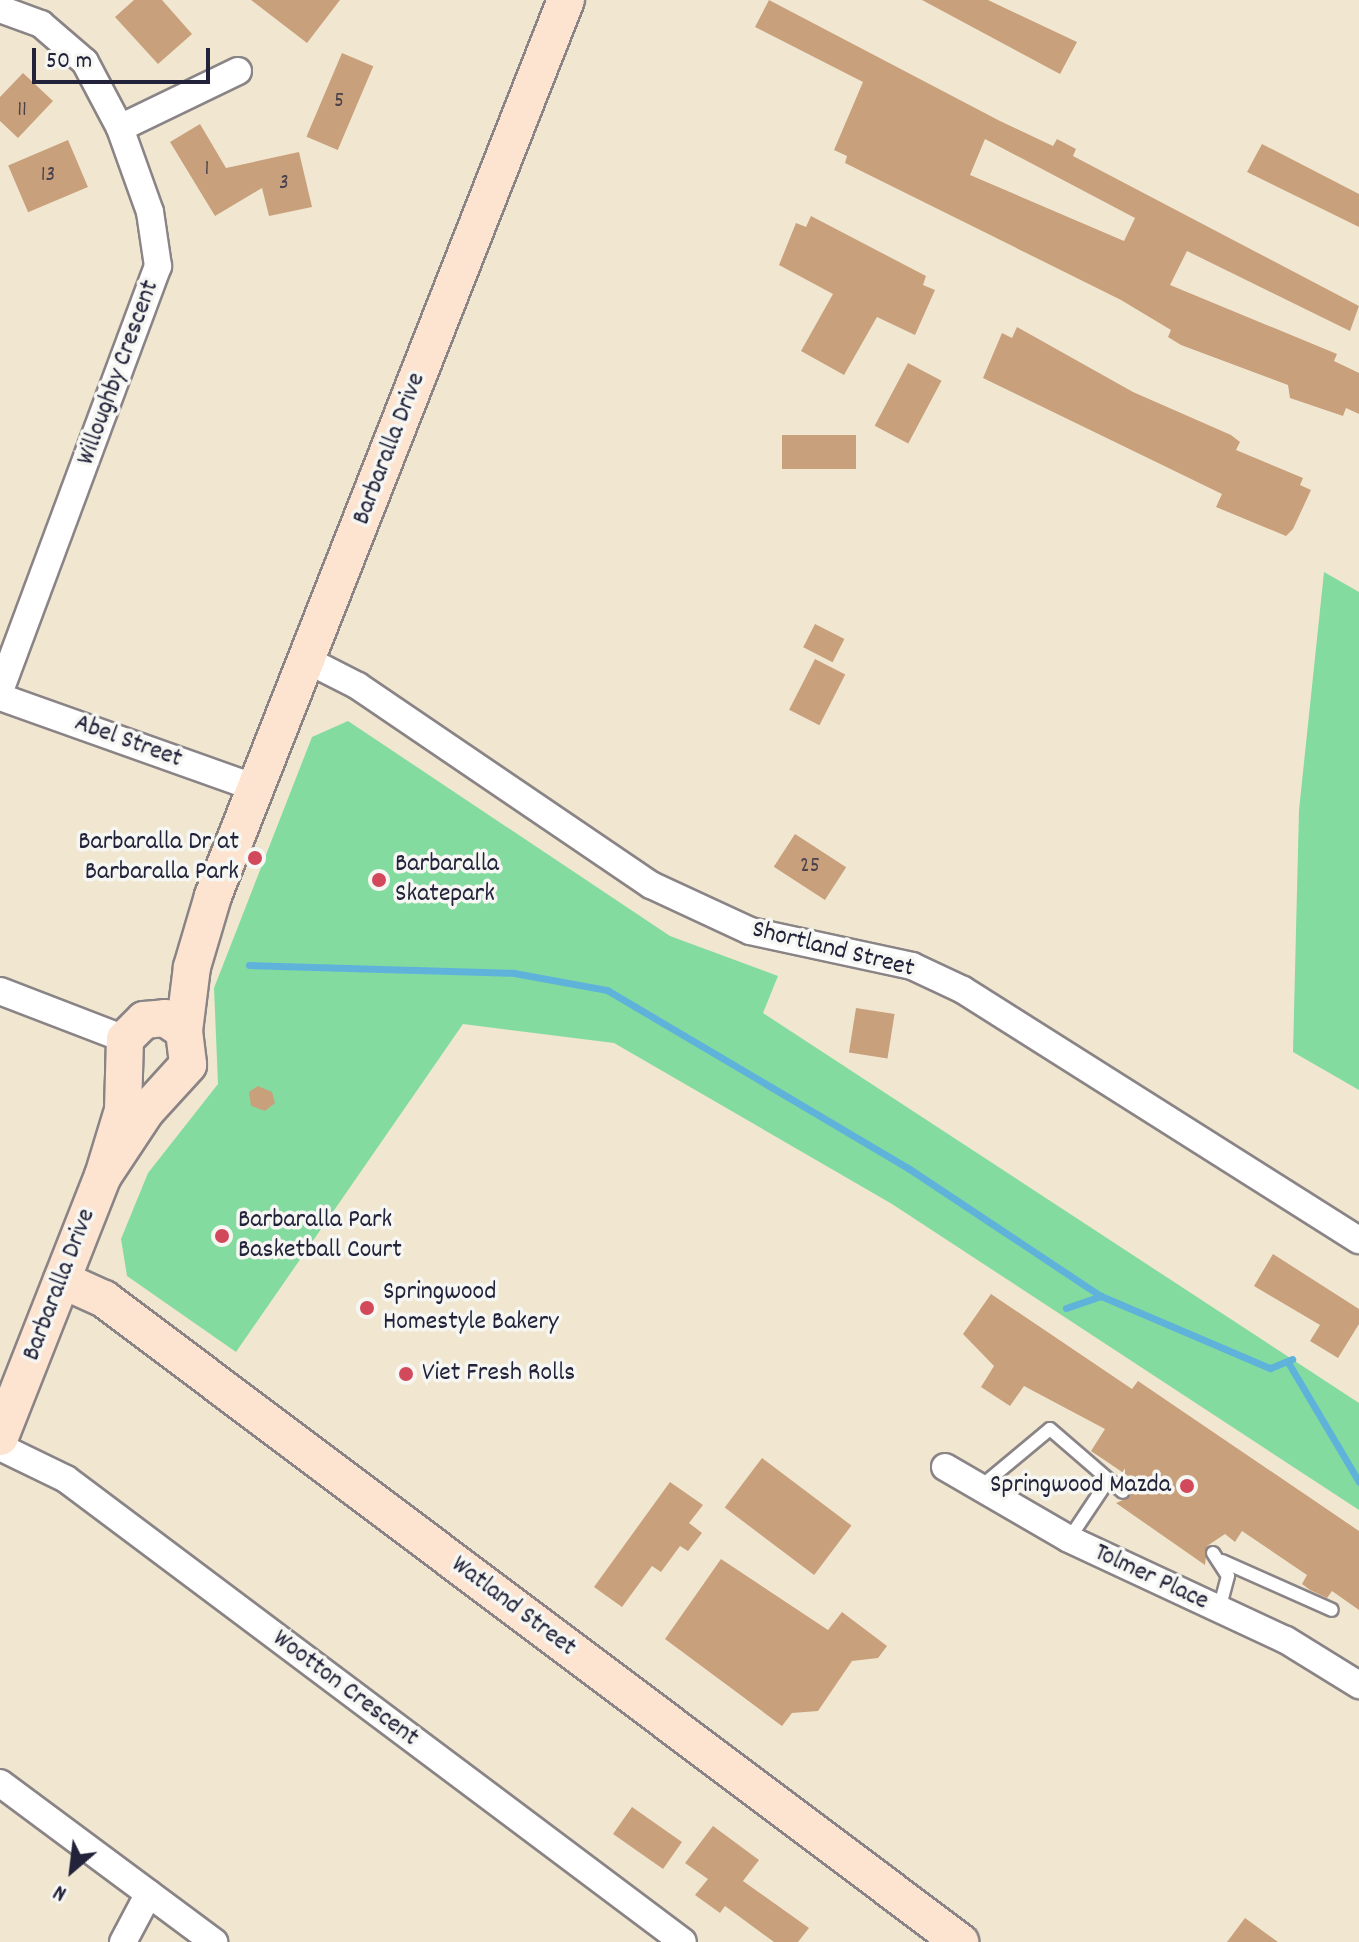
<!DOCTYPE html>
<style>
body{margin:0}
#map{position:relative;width:1359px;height:1942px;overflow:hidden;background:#f1e7d1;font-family:Dekko,sans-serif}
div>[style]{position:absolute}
.green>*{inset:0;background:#84dba0}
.stream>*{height:7px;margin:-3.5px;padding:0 3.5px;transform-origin:3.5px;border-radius:3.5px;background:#5fb3db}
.building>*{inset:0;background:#c9a07c;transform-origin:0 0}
.roads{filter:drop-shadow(2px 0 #8a8486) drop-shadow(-2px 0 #8a8486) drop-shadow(0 2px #8a8486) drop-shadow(0 -2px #8a8486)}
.lane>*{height:12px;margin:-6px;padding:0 6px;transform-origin:6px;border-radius:6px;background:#fff}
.street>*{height:26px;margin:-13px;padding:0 13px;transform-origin:13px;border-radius:13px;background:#fff}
.secondary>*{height:36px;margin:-18px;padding:0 18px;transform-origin:18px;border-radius:18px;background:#fde4d0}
.dots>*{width:22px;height:22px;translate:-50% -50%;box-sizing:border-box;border:4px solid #f6f6f2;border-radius:50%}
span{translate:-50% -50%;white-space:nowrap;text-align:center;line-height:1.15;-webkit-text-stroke:7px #f6f6f2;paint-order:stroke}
.number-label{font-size:22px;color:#4c424b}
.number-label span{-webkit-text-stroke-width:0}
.street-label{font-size:26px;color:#22223b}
.poi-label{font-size:26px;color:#22223b}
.right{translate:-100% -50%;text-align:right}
.left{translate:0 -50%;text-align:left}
.north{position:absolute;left:32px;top:1830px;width:80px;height:80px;-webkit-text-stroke:6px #f6f6f2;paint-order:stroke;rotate:208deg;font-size:22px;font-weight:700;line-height:32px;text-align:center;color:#22223b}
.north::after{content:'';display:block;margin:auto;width:28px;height:36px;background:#22223b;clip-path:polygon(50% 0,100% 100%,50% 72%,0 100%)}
.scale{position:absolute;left:32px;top:48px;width:178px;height:36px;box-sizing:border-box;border:4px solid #22223b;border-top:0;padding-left:10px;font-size:24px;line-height:28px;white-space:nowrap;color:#22223b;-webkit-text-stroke:6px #f6f6f2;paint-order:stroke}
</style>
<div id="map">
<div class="green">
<div style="clip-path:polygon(1324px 572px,1359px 592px,1359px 1090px,1293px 1052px,1299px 810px)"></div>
<div style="clip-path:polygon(348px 721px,670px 936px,778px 976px,763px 1013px,1359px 1403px,1359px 1510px,892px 1204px,614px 1043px,463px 1024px,236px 1352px,127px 1276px,121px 1239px,148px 1173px,218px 1084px,214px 988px,312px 737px)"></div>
</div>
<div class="stream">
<div style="left:249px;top:965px;width:265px;rotate:1.7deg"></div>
<div style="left:514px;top:973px;width:95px;rotate:10.4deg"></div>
<div style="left:607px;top:990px;width:350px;rotate:30.6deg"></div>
<div style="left:908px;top:1168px;width:232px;rotate:33.6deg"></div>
<div style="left:1101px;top:1296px;width:184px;rotate:23.1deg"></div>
<div style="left:1270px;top:1368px;width:24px;rotate:-22deg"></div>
<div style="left:1066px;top:1308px;width:37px;rotate:-19deg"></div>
<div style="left:1289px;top:1364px;width:137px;rotate:59.3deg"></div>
</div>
<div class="building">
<div style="clip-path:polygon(134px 0,162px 0,192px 34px,158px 64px,115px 17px)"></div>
<div style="clip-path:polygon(251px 0,340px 0,307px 43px)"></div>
<div style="clip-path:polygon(evenodd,769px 0,1000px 121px,1053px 146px,1057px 139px,1076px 149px,1073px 156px,1359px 306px,1350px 331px,1187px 251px,1170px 285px,1337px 354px,1334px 361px,1359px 373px,1359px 414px,1346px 408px,1343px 416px,1290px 398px,1288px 385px,1181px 345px,1168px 337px,1171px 330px,1121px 300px,845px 163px,847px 156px,834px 150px,863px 82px,755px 27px,769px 0,985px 139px,1135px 218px,1124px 241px,970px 175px,985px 139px)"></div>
<div style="clip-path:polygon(922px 0,988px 0,1077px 42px,1060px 74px)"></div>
<div style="left:342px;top:53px;width:34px;height:91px;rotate:23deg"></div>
<div style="clip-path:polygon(23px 73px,53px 101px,18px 138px,0 121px,0 97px)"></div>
<div style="clip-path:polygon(200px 124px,226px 168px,299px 152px,312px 207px,269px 216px,262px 188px,215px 216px,170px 142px)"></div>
<div style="left:68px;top:140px;width:51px;height:65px;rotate:67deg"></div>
<div style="clip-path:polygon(1262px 144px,1359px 194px,1359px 227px,1247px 172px)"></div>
<div style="clip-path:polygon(811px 216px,926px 276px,923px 285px,935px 290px,915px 335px,877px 317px,844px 375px,801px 351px,833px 294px,779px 265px,796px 223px,806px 227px)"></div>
<div style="clip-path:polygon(1017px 327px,1133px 392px,1231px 435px,1240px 442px,1236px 450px,1303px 478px,1300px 485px,1311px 490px,1293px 529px,1286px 536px,1216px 507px,1222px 494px,983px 378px,1002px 333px,1012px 338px)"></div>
<div style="left:908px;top:363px;width:38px;height:71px;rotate:28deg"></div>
<div style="left:782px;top:435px;width:74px;height:34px"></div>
<div style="left:815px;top:624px;width:33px;height:26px;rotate:27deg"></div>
<div style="left:815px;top:659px;width:34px;height:57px;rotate:27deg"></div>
<div style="left:795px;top:834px;width:61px;height:39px;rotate:33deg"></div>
<div style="left:856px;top:1008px;width:39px;height:45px;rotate:9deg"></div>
<div style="clip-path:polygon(258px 1086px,272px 1092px,275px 1103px,265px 1111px,251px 1106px,249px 1092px)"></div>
<div style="clip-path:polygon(1273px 1254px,1359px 1309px,1359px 1324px,1338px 1358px,1310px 1341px,1320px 1325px,1254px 1286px)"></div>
<div style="clip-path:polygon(991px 1294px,1132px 1389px,1138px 1381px,1359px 1531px,1359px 1610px,1332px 1591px,1327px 1598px,1310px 1590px,1302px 1584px,1307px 1575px,1242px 1531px,1235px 1542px,1225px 1534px,1207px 1546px,1205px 1565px,1116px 1503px,1130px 1497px,1131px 1478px,1091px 1451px,1105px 1429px,1024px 1386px,1010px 1406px,981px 1387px,994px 1366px,963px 1334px)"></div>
<div style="left:762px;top:1458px;width:112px;height:62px;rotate:37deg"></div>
<div style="clip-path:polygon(670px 1482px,703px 1505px,689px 1523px,702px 1533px,688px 1551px,680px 1546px,661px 1572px,652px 1566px,622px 1607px,594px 1587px)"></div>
<div style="clip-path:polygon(721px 1559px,828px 1630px,842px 1612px,887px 1646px,878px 1658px,852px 1661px,818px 1711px,792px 1713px,782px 1726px,665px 1639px)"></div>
<div style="left:632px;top:1807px;width:61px;height:33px;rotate:35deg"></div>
<div style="clip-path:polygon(713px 1826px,759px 1860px,743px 1881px,809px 1928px,798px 1942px,774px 1942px,725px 1906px,720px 1913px,695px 1895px,708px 1879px,685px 1863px)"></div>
<div style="clip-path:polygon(1245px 1918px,1278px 1942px,1227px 1942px)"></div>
</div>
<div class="roads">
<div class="lane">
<div style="left:979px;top:1488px;width:92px;rotate:-39.7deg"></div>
<div style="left:1050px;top:1429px;width:96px;rotate:40.8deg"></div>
<div style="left:1069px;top:1539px;width:69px;rotate:-56.3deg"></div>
<div style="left:1213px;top:1553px;width:27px;rotate:57deg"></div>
<div style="left:1228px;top:1576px;width:35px;rotate:105deg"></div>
<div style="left:1222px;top:1561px;width:120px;rotate:24deg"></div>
</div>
<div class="street">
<div style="left:0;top:9px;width:44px;rotate:20.1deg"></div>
<div style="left:41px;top:24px;width:58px;rotate:40.8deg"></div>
<div style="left:85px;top:62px;width:75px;rotate:62.1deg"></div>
<div style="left:120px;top:128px;width:89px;rotate:70.3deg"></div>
<div style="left:150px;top:212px;width:55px;rotate:81.6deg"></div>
<div style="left:158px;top:266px;width:452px;rotate:110.4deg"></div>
<div style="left:120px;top:128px;width:131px;rotate:-25.8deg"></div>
<div style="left:307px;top:660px;width:57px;rotate:27deg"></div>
<div style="left:358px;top:686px;width:354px;rotate:34.2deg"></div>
<div style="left:651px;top:885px;width:109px;rotate:24.9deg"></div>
<div style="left:750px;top:931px;width:166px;rotate:12.2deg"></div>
<div style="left:912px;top:966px;width:56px;rotate:25.2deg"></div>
<div style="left:963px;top:990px;width:468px;rotate:32.3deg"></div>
<div style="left:0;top:697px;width:272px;rotate:19.6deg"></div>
<div style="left:0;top:991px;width:134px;rotate:21deg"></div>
<div style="left:0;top:1447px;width:73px;rotate:25.9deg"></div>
<div style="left:66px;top:1479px;width:771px;rotate:36.88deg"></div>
<div style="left:945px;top:1467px;width:143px;rotate:30.1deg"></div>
<div style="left:1069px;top:1539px;width:239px;rotate:25deg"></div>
<div style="left:1286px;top:1640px;width:86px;rotate:31.7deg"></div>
<div style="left:0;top:1783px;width:267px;rotate:36.6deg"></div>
<div style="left:123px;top:1942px;width:55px;rotate:-62deg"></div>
</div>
<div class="secondary">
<div style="left:184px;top:1031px;width:64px;rotate:-82.9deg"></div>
<div style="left:192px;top:967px;width:74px;rotate:-73.5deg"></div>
<div style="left:213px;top:896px;width:963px;rotate:-68.5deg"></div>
<div style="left:62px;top:1280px;width:46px;rotate:24.3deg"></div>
<div style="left:104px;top:1299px;width:1071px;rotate:36.91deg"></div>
<div style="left:0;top:1437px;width:281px;rotate:-68.5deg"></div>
<div style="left:103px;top:1176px;width:69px;rotate:-73.1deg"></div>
<div style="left:123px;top:1110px;width:71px;rotate:-88.4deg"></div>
<div style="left:125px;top:1039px;width:27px;rotate:-45deg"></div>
<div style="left:144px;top:1020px;width:21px;rotate:-5deg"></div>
<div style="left:165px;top:1018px;width:23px;rotate:34deg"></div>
<div style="left:184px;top:1031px;width:34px;rotate:83deg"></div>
<div style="left:188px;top:1065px;width:62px;rotate:132.4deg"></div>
<div style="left:146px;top:1111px;width:78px;rotate:123.5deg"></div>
</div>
</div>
<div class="dots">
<div style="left:255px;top:858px;background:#d1495b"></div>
<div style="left:379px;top:880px;background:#d1495b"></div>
<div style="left:222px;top:1236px;background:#d1495b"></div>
<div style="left:367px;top:1308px;background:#d1495b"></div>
<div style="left:406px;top:1374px;background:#d1495b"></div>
<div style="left:1187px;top:1486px;background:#d1495b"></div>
</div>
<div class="number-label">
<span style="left:339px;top:102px">5</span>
<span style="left:22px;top:111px">11</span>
<span style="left:207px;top:170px">1</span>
<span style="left:48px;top:176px">13</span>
<span style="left:284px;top:184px">3</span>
<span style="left:810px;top:867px">25</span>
</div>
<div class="street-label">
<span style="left:119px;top:373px;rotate:-70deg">Willoughby Crescent</span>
<span style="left:390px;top:449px;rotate:-69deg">Barbaralla Drive</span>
<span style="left:128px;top:742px;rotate:20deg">Abel Street</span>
<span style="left:833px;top:950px;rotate:14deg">Shortland Street</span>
<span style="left:60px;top:1285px;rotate:-69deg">Barbaralla Drive</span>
<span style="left:1151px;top:1578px;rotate:25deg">Tolmer Place</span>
<span style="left:513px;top:1607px;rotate:37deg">Watland Street</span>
<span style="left:345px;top:1689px;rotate:37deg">Wootton Crescent</span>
</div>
<div class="poi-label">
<span class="right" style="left:239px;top:858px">Barbaralla Dr at<br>Barbaralla Park</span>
<span class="left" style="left:395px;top:880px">Barbaralla<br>Skatepark</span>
<span class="left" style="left:238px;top:1236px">Barbaralla Park<br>Basketball Court</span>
<span class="left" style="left:383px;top:1308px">Springwood<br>Homestyle Bakery</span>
<span class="left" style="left:422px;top:1374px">Viet Fresh Rolls</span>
<span class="right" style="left:1171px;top:1486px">Springwood Mazda</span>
</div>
<div class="north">N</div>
<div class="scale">50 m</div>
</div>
